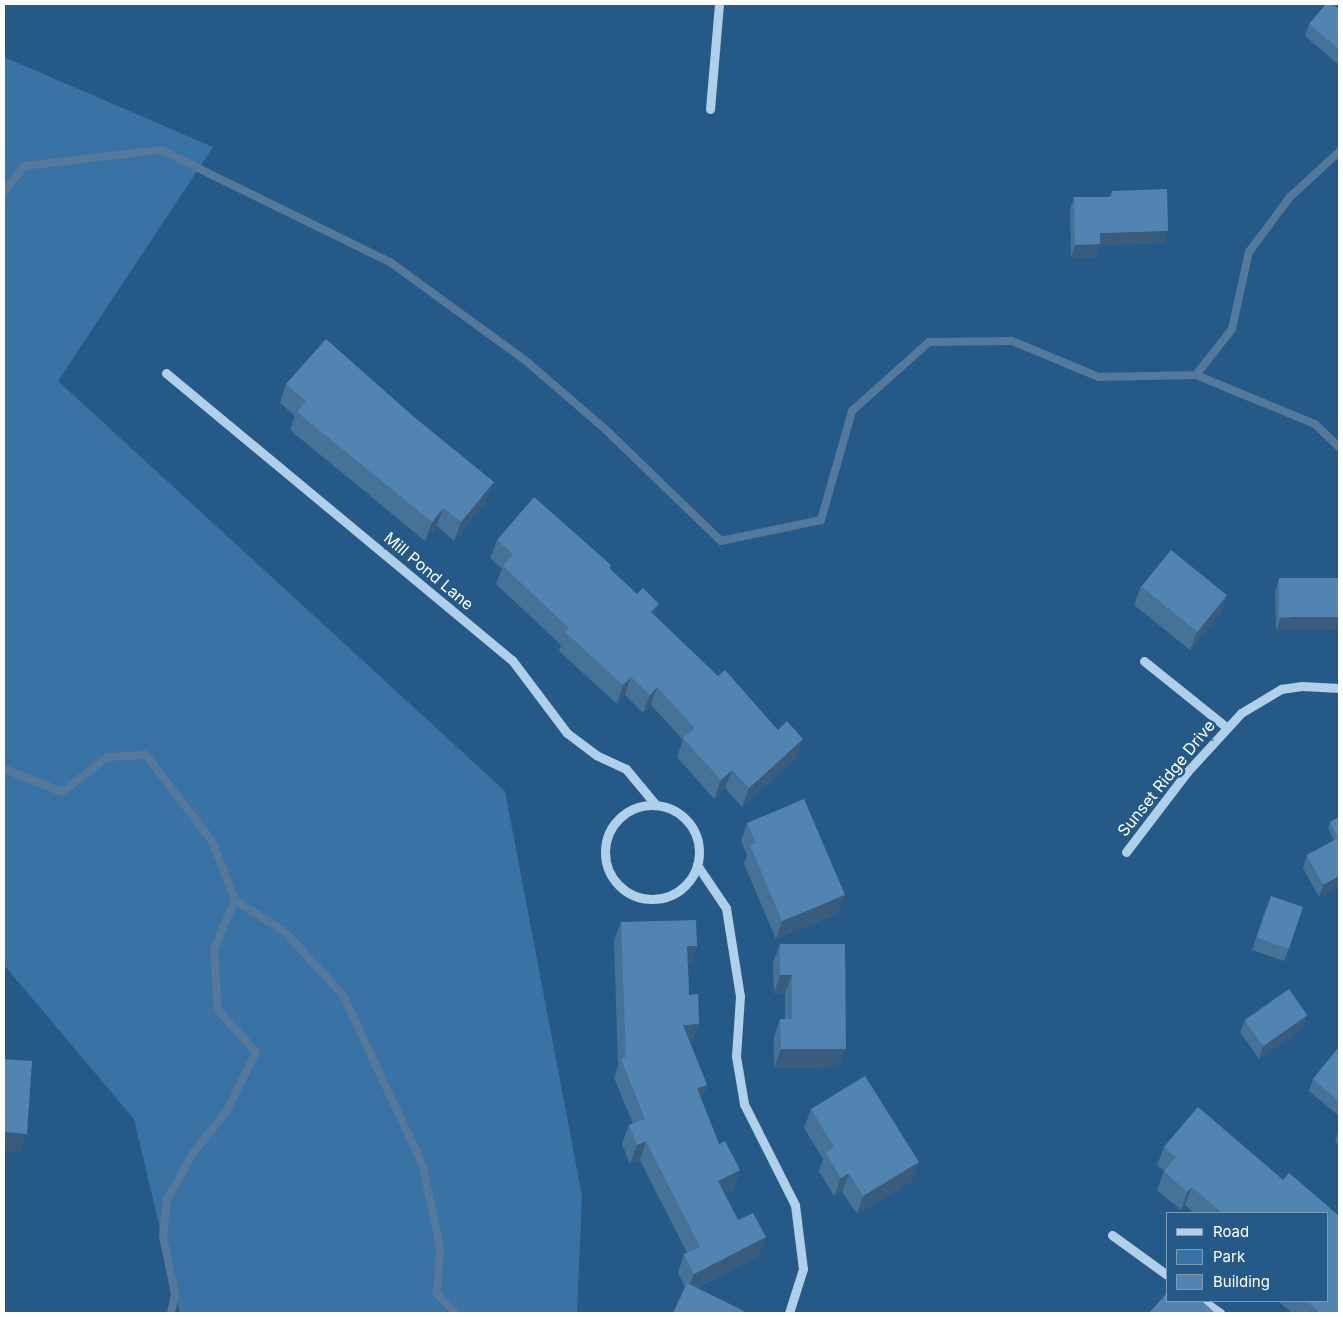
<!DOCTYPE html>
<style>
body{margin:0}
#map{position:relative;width:1343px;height:1317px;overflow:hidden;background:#255987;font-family:Inter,sans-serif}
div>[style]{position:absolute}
.green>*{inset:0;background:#3972a4}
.stream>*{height:8px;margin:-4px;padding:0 4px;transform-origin:4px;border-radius:4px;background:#55799a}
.minor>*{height:9px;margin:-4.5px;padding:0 4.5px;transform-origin:4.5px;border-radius:4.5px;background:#b0cfe9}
.minor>.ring{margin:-4.5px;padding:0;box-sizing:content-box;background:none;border:9px solid #b0cfe9;border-radius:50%}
.wall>*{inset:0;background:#467298}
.shaded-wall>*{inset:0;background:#395c7c}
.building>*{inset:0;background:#5184b1;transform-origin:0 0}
span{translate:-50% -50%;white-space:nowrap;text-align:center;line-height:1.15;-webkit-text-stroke:5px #255987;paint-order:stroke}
.street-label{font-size:16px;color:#fff}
.frame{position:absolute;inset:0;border:5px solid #fff;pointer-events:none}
.legend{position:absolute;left:1166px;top:1212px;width:162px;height:90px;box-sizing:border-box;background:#255987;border:1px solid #7c9bb7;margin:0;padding:6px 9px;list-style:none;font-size:15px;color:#fff}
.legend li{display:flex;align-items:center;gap:10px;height:25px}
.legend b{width:25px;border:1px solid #7c9bb7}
</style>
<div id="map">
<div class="green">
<div style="clip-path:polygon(4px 57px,213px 147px,58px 381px,505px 791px,582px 1196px,577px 1313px,180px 1313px,134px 1119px,4px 965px)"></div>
</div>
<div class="stream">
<div style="left:4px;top:192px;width:33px;rotate:-52deg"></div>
<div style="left:24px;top:166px;width:138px;rotate:-6.7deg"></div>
<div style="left:161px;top:150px;width:255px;rotate:26.1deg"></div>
<div style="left:390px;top:262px;width:167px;rotate:36deg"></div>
<div style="left:525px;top:360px;width:106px;rotate:40.8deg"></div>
<div style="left:605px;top:429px;width:161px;rotate:44deg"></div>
<div style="left:721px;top:541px;width:102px;rotate:-11.9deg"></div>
<div style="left:821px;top:520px;width:113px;rotate:-74.1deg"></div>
<div style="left:852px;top:411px;width:103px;rotate:-41.9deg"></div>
<div style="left:929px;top:342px;width:83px;rotate:-0.7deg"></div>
<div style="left:1012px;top:341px;width:94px;rotate:22.5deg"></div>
<div style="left:1099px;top:377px;width:97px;rotate:-1.2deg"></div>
<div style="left:1196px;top:375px;width:58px;rotate:-52deg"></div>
<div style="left:1232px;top:329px;width:79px;rotate:-77.6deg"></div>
<div style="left:1249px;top:252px;width:69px;rotate:-53.3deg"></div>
<div style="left:1290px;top:197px;width:67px;rotate:-42.6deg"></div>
<div style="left:1196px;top:375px;width:129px;rotate:22.4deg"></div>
<div style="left:1315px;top:424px;width:33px;rotate:44deg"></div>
<div style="left:4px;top:769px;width:62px;rotate:21.6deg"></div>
<div style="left:62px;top:792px;width:58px;rotate:-37.3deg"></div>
<div style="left:108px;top:757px;width:38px;rotate:-3deg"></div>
<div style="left:146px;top:755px;width:108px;rotate:52.5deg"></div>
<div style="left:212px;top:841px;width:63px;rotate:68.7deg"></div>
<div style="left:235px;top:900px;width:59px;rotate:32.6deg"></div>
<div style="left:285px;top:932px;width:86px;rotate:47.4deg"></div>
<div style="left:343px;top:995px;width:189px;rotate:64.9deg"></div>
<div style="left:423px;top:1166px;width:84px;rotate:78.3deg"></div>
<div style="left:440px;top:1248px;width:46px;rotate:93.7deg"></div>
<div style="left:437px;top:1294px;width:27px;rotate:45deg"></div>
<div style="left:171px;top:1313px;width:19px;rotate:-78deg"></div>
<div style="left:175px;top:1294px;width:59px;rotate:-101.7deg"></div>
<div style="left:163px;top:1236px;width:36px;rotate:-84deg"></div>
<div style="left:167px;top:1200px;width:54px;rotate:-61deg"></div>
<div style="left:193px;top:1153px;width:54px;rotate:-51deg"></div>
<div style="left:227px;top:1111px;width:66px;rotate:-63.8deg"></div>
<div style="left:256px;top:1052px;width:57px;rotate:-132.1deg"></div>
<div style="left:218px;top:1010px;width:61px;rotate:-93.8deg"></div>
<div style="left:214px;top:949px;width:53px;rotate:-66.8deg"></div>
</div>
<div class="minor">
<div style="left:710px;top:109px;width:105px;rotate:-85.1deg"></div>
<div style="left:166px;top:373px;width:450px;rotate:39.7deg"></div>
<div style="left:512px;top:660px;width:91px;rotate:53deg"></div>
<div style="left:567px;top:733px;width:36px;rotate:37deg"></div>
<div style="left:596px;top:755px;width:33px;rotate:25deg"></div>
<div style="left:626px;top:769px;width:47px;rotate:50.2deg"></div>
<div style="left:1144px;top:661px;width:105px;rotate:38.8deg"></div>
<div class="ring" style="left:605px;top:805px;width:85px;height:85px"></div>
<div style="left:1126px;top:852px;width:101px;rotate:-52.7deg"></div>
<div style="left:1187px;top:772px;width:80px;rotate:-47.5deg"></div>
<div style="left:1241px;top:713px;width:47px;rotate:-31deg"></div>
<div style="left:1281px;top:689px;width:21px;rotate:-8deg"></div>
<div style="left:1302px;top:686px;width:37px;rotate:3deg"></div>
<div style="left:697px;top:865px;width:52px;rotate:56deg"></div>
<div style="left:726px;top:908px;width:89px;rotate:81deg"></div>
<div style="left:740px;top:996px;width:60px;rotate:93.8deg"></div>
<div style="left:736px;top:1056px;width:49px;rotate:80.5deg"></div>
<div style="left:744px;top:1104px;width:113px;rotate:63.2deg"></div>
<div style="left:795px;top:1205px;width:64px;rotate:82.9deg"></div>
<div style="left:803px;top:1269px;width:46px;rotate:107.7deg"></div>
<div style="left:1112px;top:1235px;width:68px;rotate:36deg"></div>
<div style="left:1203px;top:1301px;width:21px;rotate:35deg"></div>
</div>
<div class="wall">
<div style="clip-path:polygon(1339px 9px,1339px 65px,1305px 36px,1309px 24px)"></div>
<div style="clip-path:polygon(1112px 191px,1163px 243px,1100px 245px,1096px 257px,1071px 258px,1070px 210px,1074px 197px,1109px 197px)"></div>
<div style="clip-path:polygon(1339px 323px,1339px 356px,1338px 356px)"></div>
<div style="clip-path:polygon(286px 384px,487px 500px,454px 541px,437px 526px,425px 541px,290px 430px,295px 416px,280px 403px)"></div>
<div style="clip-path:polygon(497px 540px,611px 565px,610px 569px,655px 616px,796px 758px,742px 807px,725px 788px,714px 799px,677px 757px,683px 740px,651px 705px,643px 713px,625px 695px,617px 704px,559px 651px,561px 645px,496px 584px,502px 569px,490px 558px)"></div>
<div style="clip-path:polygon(1339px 578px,1276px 631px,1275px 592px,1279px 579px)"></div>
<div style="clip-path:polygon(1141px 586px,1227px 595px,1220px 614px,1190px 650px,1134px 605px)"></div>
<div style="clip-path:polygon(1339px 817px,1339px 886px,1319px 897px,1303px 868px,1307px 855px,1334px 841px,1328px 828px,1330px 822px)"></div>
<div style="clip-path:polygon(747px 823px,838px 913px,776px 939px,744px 864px,747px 855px,741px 841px)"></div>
<div style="clip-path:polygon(1266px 908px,1289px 948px,1284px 961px,1252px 950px)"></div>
<div style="clip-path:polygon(621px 922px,697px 946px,691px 965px,688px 965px,689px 995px,692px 1043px,690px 1043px,707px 1085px,701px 1100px,719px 1144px,740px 1170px,733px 1189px,724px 1193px,738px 1220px,759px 1256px,696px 1288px,685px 1287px,678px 1273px,684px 1254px,687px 1253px,640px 1160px,630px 1164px,622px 1144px,629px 1125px,633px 1124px,614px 1078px,618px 1066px,614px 941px)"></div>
<div style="clip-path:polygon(780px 944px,839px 1067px,774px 1068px,774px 1037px,780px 1019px,785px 1019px,785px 994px,774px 994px,773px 963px)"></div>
<div style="clip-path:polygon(1245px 1020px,1303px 1028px,1259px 1059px,1240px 1032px)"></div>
<div style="clip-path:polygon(1339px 1047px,1339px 1116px,1309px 1091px,1313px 1079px)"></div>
<div style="clip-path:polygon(1198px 1107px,1283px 1180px,1289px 1173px,1339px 1216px,1339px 1313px,1292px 1313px,1278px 1301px,1327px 1301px,1327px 1213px,1194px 1213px,1185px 1205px,1181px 1210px,1157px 1190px,1164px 1171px,1157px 1165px,1164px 1147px)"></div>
<div style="clip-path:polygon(811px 1109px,912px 1181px,857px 1214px,842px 1192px,834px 1196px,819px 1171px,823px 1159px,804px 1128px)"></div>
<div style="clip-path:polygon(1339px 1130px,1339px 1145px,1335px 1141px)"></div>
</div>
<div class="shaded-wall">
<div style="clip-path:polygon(1168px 231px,1163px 243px,1100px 245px,1096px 257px,1071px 258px,1075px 245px,1100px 233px)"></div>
<div style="clip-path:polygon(494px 482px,487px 500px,454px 541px,461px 522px)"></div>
<div style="clip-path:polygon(443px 508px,437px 526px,425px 541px,432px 522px)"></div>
<div style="clip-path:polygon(1227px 595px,1220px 614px,1190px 650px,1197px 632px)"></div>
<div style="clip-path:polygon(659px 604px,653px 622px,651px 612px)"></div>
<div style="clip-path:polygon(1339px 617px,1339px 629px,1276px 631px,1281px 618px)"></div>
<div style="clip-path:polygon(631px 677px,625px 695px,617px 704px,623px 685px)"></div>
<div style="clip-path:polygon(657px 687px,651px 705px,643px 713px,650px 695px)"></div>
<div style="clip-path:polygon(803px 739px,796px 758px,742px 807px,749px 788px)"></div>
<div style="clip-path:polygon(732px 770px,725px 788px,714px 799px,721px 780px)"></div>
<div style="clip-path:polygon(1339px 876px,1339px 886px,1319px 897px,1323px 885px)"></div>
<div style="clip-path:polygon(845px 895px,838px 913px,776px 939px,782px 921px)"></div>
<div style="clip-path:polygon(687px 946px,697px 946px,691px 965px,680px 965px)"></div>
<div style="clip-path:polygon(780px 975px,792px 975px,785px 994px,774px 994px)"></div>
<div style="clip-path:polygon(1307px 1015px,1303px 1028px,1259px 1059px,1263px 1046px)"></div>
<div style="clip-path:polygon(699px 1024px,692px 1043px,676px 1043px,683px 1025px)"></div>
<div style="clip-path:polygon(781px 1049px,846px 1049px,839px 1067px,774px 1068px)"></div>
<div style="clip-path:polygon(707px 1085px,700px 1103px,697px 1088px)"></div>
<div style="clip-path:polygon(4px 1132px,27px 1134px,20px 1152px,4px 1151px)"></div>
<div style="clip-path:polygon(646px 1141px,640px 1160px,630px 1164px,637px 1145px)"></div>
<div style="clip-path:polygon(919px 1162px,912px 1181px,857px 1214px,863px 1196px)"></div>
<div style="clip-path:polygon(740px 1170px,733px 1189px,712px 1200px,718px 1181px)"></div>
<div style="clip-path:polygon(849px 1173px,842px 1192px,834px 1196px,841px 1178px)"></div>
<div style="clip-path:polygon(1192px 1187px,1185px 1205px,1181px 1210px,1187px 1192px)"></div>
<div style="clip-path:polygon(766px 1237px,759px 1256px,687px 1292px,694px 1274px)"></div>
</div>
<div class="building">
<div style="clip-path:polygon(1326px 4px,1333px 4px,1339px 9px,1339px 49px,1309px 24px)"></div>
<div style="clip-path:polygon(1167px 189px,1168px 231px,1100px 233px,1100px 244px,1075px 245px,1074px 197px,1112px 197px,1112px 191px)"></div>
<div style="clip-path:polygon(326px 339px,414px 417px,494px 482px,461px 522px,443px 508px,432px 522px,297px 412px,306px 401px,286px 384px)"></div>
<div style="clip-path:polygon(534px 497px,611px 565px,609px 568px,637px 594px,643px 588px,659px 604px,651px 612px,718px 676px,725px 670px,778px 730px,787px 721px,803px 739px,749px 788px,732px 770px,721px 780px,683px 738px,695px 728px,657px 687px,650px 695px,631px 677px,623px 685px,565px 632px,569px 628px,503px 566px,513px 554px,497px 540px)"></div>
<div style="left:1171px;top:550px;width:72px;height:47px;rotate:39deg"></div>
<div style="left:1339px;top:578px;width:39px;height:60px;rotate:90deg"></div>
<div style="clip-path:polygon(804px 799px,845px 895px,782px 921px,750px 845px,756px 843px,747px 823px)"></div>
<div style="clip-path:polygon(1339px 817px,1339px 840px,1330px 822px)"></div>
<div style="clip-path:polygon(1338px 838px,1339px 840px,1339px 876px,1323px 885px,1307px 855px)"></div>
<div style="left:1271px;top:896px;width:34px;height:44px;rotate:19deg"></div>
<div style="clip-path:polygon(696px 920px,697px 946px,687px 946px,689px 995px,698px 994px,699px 1024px,683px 1025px,707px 1085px,697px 1088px,719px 1144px,725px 1141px,740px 1170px,718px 1181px,738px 1220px,753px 1213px,766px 1237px,694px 1274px,684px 1254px,700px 1247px,646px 1141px,637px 1145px,629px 1125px,645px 1119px,621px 1059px,626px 1057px,621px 922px)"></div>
<div style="clip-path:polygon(780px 944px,845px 944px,846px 1049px,781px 1049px,780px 1019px,792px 1019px,792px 975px,780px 975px)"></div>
<div style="left:1289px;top:989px;width:32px;height:54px;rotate:55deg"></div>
<div style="clip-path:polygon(1339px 1047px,1339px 1101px,1313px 1079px)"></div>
<div style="clip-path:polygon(4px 1059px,32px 1061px,27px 1134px,4px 1132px)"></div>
<div style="clip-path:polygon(865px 1076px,919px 1162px,863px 1196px,849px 1173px,841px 1178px,826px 1153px,834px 1147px,811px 1109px)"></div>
<div style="clip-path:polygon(1198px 1107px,1283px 1180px,1289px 1173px,1339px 1216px,1339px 1313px,1319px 1313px,1320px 1312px,1306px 1301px,1327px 1301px,1327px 1213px,1222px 1213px,1192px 1187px,1187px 1192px,1164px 1171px,1176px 1157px,1164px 1147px)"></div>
<div style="clip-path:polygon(687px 1283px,744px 1311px,742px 1313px,673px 1313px)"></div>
<div style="clip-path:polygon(1167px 1293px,1167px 1301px,1202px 1301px,1215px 1313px,1149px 1313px)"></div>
</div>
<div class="street-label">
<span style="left:429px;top:571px;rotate:40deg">Mill Pond Lane</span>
<span style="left:1166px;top:778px;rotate:-51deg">Sunset Ridge Drive</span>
</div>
<div class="frame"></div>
<ul class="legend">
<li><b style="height:6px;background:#b0cfe9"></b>Road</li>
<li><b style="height:14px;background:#3972a4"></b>Park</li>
<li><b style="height:14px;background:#5184b1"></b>Building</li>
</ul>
</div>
